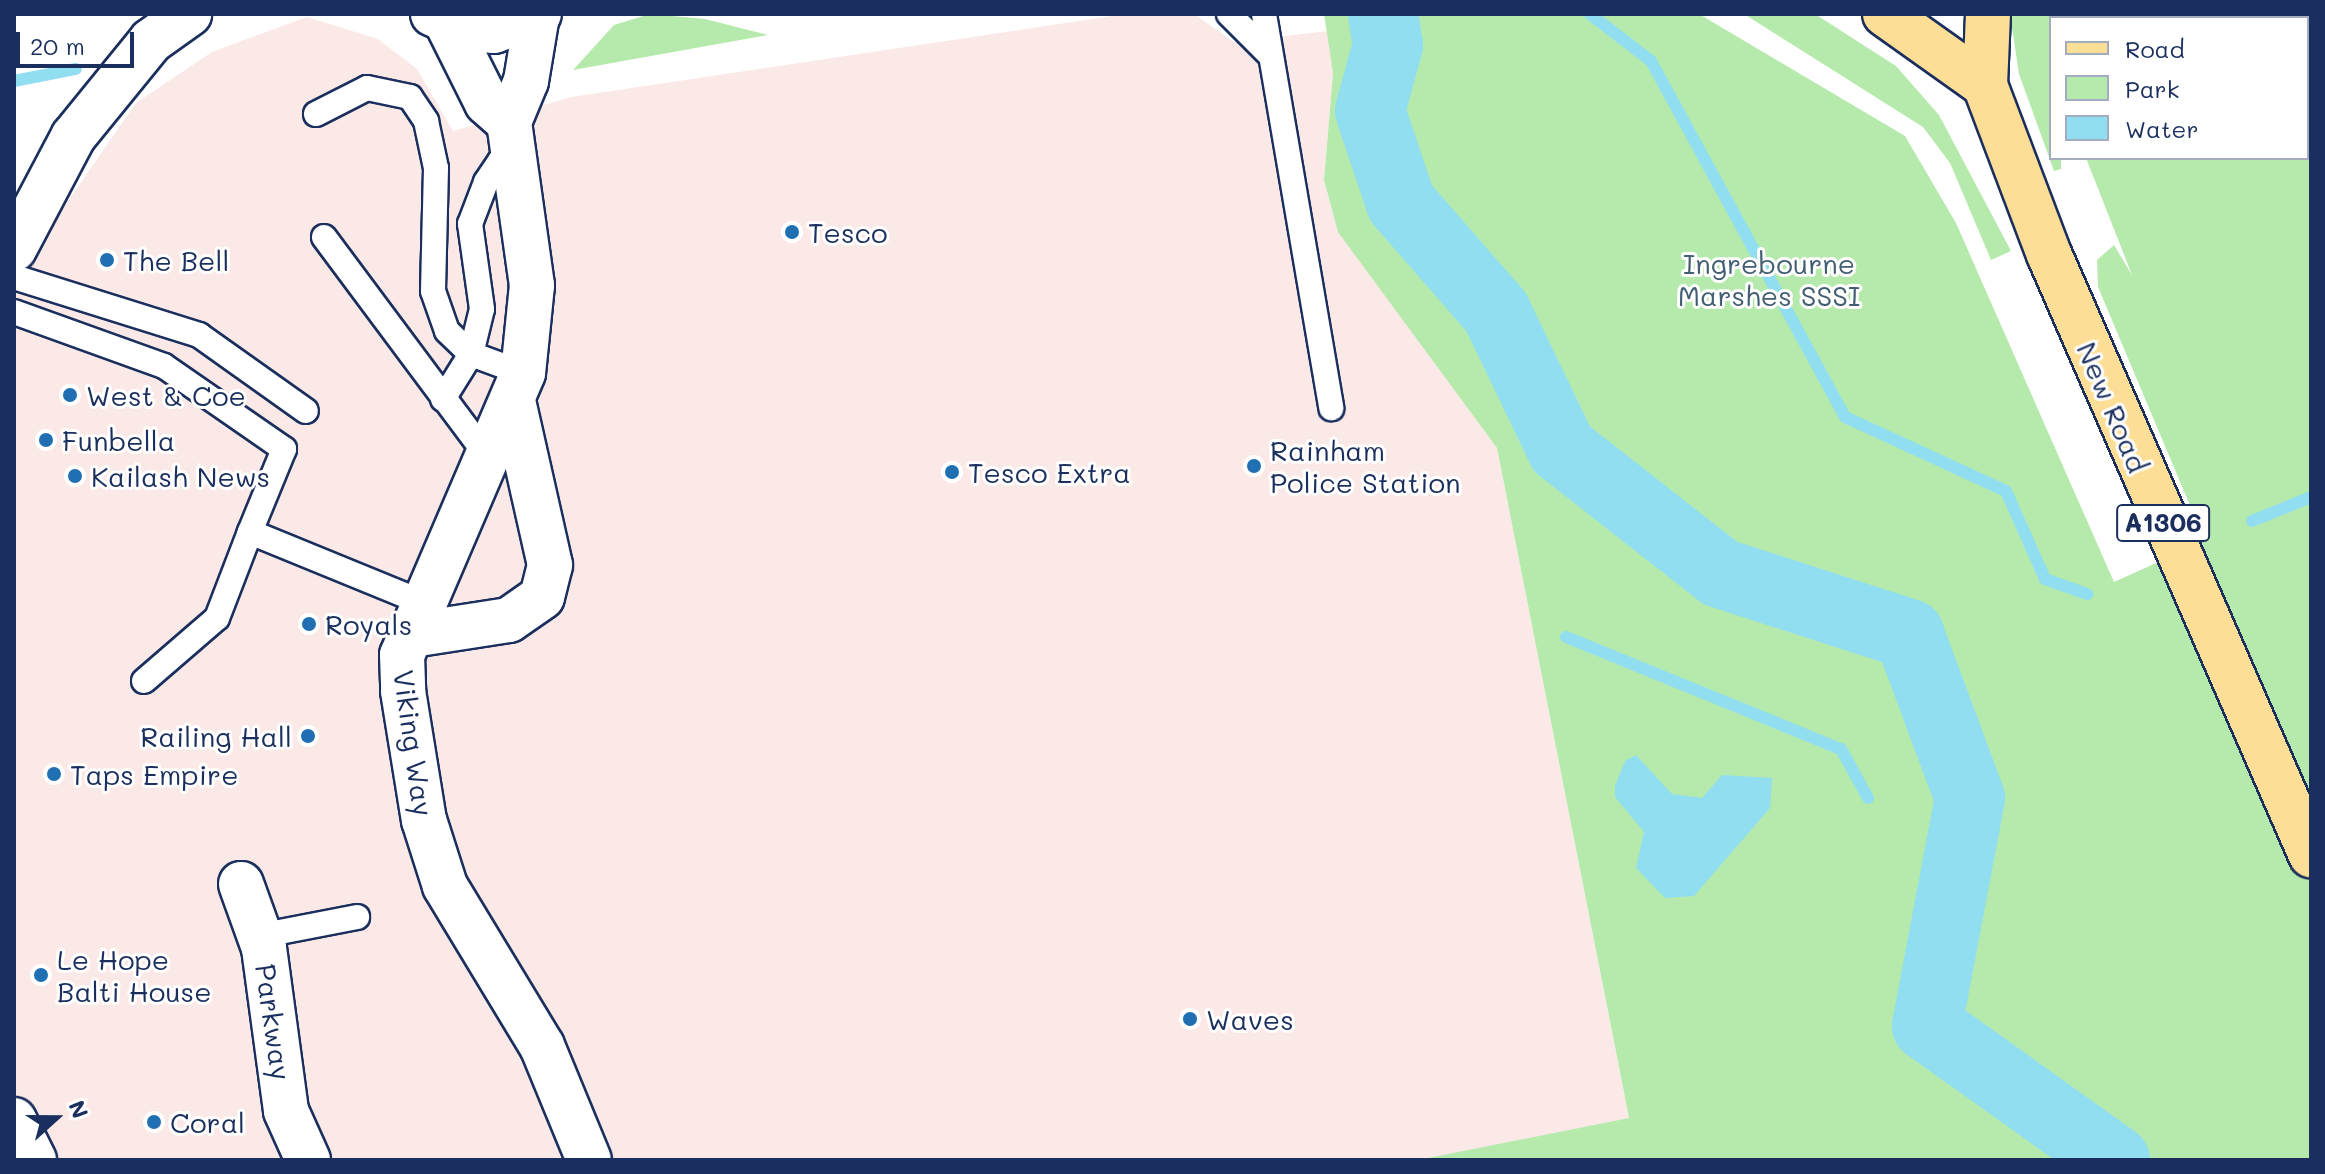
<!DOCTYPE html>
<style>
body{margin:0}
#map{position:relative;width:2325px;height:1174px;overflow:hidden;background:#fff;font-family:Mali,sans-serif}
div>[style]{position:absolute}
.built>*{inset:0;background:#fbe9e7}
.green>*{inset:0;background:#b6eaac}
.water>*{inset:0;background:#91def1}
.stream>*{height:12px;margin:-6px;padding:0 6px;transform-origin:6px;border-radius:6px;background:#91def1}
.river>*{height:70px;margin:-35px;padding:0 35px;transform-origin:35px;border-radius:35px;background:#91def1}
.roads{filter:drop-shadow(2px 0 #1b2f5e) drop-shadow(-2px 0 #1b2f5e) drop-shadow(0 2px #1b2f5e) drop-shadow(0 -2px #1b2f5e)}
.lane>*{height:24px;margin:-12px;padding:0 12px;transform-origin:12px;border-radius:12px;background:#fff}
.street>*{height:44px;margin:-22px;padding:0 22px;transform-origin:22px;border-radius:22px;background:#fff}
.secondary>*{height:44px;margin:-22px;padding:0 22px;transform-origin:22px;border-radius:22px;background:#fff}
.primary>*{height:44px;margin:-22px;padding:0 22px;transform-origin:22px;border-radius:22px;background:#fdde96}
.dots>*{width:22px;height:22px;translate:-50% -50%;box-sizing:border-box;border:4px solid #fff;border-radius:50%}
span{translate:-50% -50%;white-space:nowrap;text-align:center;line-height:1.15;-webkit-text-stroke:6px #fff;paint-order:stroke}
.shield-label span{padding:2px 6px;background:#fff;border:2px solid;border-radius:6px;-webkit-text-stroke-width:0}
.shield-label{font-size:26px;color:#1b2f5e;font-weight:700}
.poi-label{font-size:28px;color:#1b2f5e}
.left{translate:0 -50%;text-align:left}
.right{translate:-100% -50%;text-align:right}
.park-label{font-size:28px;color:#425e72}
.street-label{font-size:28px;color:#1b2f5e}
.frame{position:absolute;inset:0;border:16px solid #1b2f5e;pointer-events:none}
.legend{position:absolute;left:2049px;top:16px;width:260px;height:144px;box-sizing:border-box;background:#fff;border:2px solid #a4acbf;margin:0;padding:10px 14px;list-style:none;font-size:24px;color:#1b2f5e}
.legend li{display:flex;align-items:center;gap:16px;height:40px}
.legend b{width:40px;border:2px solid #a4acbf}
.north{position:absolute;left:16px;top:1078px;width:80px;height:80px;-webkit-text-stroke:6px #fff;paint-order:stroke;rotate:69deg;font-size:22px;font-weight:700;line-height:32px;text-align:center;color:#1b2f5e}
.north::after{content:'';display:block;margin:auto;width:28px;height:36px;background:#1b2f5e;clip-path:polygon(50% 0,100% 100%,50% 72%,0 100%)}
.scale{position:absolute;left:16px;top:32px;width:118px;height:36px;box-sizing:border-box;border:4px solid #1b2f5e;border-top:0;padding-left:10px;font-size:24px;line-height:28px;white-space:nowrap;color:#1b2f5e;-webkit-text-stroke:6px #fff;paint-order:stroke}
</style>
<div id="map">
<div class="built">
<div style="clip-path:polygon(1126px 14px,1194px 14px,1234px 42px,1329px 31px,1333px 73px,1324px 180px,1338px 231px,1497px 448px,1629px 1119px,1419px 1160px,14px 1160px,14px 201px,48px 230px,136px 103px,212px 52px,307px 17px,378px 39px,417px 69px,453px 131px,571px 97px)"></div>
</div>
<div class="green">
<div style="clip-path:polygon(650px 14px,705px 19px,768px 35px,573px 70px,614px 25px)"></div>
<div style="clip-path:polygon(1324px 14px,1699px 14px,1905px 136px,1956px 223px,2114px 582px,2205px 541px,2098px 287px,2097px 260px,2114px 245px,2132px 275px,2086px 158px,2307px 158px,2307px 18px,2093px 14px,2311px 14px,2311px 1160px,1418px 1160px,1629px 1118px,1497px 448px,1338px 232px,1324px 180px,1333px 73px)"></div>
<div style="clip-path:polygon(1744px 14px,1815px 14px,1896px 66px,1939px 115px,2011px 251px,1991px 260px,1950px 163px,1923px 127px)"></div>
<div style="clip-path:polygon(2010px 14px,2075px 14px,2051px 18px,2051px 158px,2061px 158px,2061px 169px,2054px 171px,2019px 74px)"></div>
</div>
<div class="water">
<div style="clip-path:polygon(1636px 755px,1672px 794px,1702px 798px,1722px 775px,1772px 778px,1770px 808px,1694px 896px,1665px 898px,1636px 868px,1644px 832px,1615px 797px,1615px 786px,1625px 761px)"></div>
</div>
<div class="stream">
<div style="left:1590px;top:14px;width:77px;rotate:37.6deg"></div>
<div style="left:1651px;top:61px;width:405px;rotate:61.4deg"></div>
<div style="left:1845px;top:417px;width:177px;rotate:24.7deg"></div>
<div style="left:2006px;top:491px;width:96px;rotate:66.1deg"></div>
<div style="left:2045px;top:579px;width:45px;rotate:19.7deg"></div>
<div style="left:14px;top:81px;width:63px;rotate:-11deg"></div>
<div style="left:2252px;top:521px;width:64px;rotate:-22.1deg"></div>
<div style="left:1566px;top:637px;width:297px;rotate:22.2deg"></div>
<div style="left:1841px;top:749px;width:56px;rotate:61.1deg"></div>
</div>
<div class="river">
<div style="left:1383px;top:14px;width:31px;rotate:81deg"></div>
<div style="left:1388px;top:45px;width:68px;rotate:105.3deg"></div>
<div style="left:1370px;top:111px;width:97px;rotate:71.4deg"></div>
<div style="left:1401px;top:203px;width:145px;rotate:48.9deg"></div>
<div style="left:1496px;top:312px;width:152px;rotate:64.3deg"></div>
<div style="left:1562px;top:449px;width:201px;rotate:38.1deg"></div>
<div style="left:1720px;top:573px;width:199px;rotate:17.9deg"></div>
<div style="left:1909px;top:634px;width:175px;rotate:69.6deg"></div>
<div style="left:1970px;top:798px;width:232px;rotate:100.7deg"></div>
<div style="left:1927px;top:1026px;width:231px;rotate:35.5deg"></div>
</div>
<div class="roads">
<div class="lane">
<div style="left:1229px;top:14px;width:54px;rotate:45deg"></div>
<div style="left:1264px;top:14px;width:400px;rotate:80.3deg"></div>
<div style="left:316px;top:114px;width:57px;rotate:-27deg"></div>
<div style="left:367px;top:88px;width:44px;rotate:11.8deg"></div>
<div style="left:410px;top:97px;width:29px;rotate:56deg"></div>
<div style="left:426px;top:121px;width:48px;rotate:78deg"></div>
<div style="left:436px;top:168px;width:123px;rotate:91.4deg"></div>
<div style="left:433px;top:291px;width:42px;rotate:70.7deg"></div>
<div style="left:447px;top:331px;width:33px;rotate:44deg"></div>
<div style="left:471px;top:354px;width:55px;rotate:20.1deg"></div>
<div style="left:324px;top:237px;width:269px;rotate:53.3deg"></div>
<div style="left:14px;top:277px;width:194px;rotate:17.4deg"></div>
<div style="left:199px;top:335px;width:131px;rotate:35.4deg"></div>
<div style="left:14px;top:312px;width:159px;rotate:19.8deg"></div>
<div style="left:164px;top:366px;width:146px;rotate:34.7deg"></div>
<div style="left:284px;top:449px;width:90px;rotate:112.3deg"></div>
<div style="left:443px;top:399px;width:53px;rotate:-58.1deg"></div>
<div style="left:471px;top:354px;width:46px;rotate:-76.3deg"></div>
<div style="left:482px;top:309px;width:86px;rotate:-98deg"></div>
<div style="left:470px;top:224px;width:45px;rotate:-69.1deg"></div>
<div style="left:486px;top:182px;width:25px;rotate:-56deg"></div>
<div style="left:500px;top:161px;width:15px;rotate:-23deg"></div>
<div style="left:144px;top:681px;width:96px;rotate:-40.8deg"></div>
<div style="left:217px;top:618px;width:92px;rotate:-69deg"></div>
<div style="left:250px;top:532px;width:190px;rotate:22.2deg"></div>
<div style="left:259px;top:936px;width:100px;rotate:-11deg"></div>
</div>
<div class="street">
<div style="left:412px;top:635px;width:98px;rotate:-8.8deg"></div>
<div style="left:509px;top:620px;width:40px;rotate:-34.9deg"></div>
<div style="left:542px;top:597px;width:33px;rotate:-76deg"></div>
<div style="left:550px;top:565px;width:168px;rotate:-102.7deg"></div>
<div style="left:241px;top:884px;width:68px;rotate:70.2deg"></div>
<div style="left:264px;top:948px;width:164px;rotate:82.3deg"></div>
<div style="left:286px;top:1111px;width:54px;rotate:65.8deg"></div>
</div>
<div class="secondary">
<div style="left:433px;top:14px;width:39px;rotate:24deg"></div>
<div style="left:469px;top:30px;width:25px;rotate:2deg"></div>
<div style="left:494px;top:31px;width:48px;rotate:-20.7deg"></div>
<div style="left:447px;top:23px;width:89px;rotate:63.4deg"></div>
<div style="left:487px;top:103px;width:29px;rotate:41deg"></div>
<div style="left:509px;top:122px;width:165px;rotate:82deg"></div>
<div style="left:532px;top:285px;width:88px;rotate:95.8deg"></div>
<div style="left:523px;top:373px;width:307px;rotate:113.2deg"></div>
<div style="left:402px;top:655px;width:36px;rotate:88deg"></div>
<div style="left:403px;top:691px;width:131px;rotate:80.8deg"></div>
<div style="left:424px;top:820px;width:69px;rotate:72.3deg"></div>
<div style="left:445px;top:886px;width:187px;rotate:58.8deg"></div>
<div style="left:542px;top:1046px;width:123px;rotate:67.6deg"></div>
<div style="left:509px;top:122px;width:44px;rotate:-67.5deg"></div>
<div style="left:526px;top:81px;width:67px;rotate:-80.5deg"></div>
<div style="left:14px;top:249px;width:127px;rotate:-62.2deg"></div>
<div style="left:73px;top:137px;width:124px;rotate:-50.9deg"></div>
<div style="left:151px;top:41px;width:47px;rotate:-35.4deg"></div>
<div style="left:14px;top:1120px;width:45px;rotate:63.4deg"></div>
</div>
<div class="primary">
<div style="left:1885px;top:14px;width:123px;rotate:35.4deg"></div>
<div style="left:1988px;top:14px;width:71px;rotate:92.4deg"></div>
<div style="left:1985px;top:85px;width:181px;rotate:69.3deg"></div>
<div style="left:2049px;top:254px;width:656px;rotate:66.45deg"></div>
</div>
</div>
<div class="dots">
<div style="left:792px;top:232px;background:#1f6fb2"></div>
<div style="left:107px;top:260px;background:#1f6fb2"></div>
<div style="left:70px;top:395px;background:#1f6fb2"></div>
<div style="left:46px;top:440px;background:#1f6fb2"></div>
<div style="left:1254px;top:466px;background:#1f6fb2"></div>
<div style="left:952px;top:472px;background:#1f6fb2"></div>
<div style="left:75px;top:476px;background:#1f6fb2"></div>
<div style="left:309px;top:624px;background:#1f6fb2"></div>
<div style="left:308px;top:736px;background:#1f6fb2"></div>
<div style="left:54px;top:774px;background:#1f6fb2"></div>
<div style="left:41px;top:975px;background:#1f6fb2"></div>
<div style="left:1190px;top:1019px;background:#1f6fb2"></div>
<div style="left:154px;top:1122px;background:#1f6fb2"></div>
</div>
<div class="shield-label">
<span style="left:2163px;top:523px">A1306</span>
</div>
<div class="poi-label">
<span class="left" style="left:808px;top:232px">Tesco</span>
<span class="left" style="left:123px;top:260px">The Bell</span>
<span class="left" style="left:86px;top:395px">West &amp; Coe</span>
<span class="left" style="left:62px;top:440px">Funbella</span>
<span class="left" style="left:1270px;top:466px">Rainham<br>Police Station</span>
<span class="left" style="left:968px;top:472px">Tesco Extra</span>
<span class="left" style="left:91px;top:476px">Kailash News</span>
<span class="left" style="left:325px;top:624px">Royals</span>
<span class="right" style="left:292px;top:736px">Railing Hall</span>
<span class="left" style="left:70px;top:774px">Taps Empire</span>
<span class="left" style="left:57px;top:975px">Le Hope<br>Balti House</span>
<span class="left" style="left:1206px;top:1019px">Waves</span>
<span class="left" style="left:170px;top:1122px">Coral</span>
</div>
<div class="park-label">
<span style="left:1769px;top:279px">Ingrebourne<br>Marshes SSSI</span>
</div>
<div class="street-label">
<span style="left:2113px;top:407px;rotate:67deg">New Road</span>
<span style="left:414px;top:743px;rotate:82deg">Viking Way</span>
<span style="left:274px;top:1022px;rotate:82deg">Parkway</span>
</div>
<div class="frame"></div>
<ul class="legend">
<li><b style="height:10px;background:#fdde96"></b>Road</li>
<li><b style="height:22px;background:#b6eaac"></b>Park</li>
<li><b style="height:22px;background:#91def1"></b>Water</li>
</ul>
<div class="north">N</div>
<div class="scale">20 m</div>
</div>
